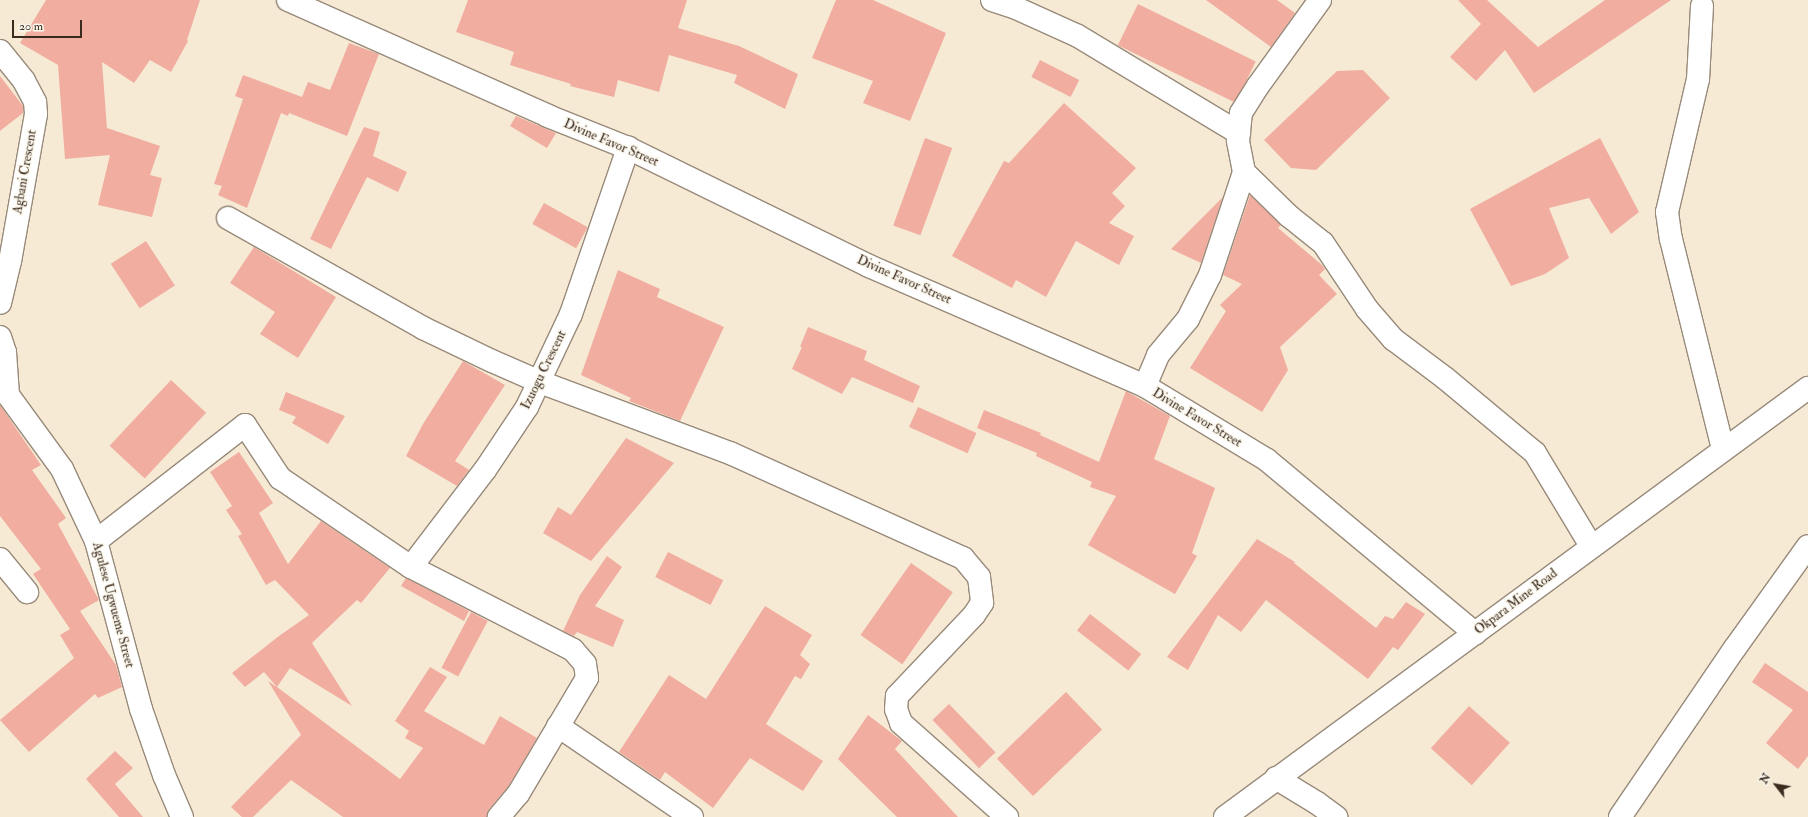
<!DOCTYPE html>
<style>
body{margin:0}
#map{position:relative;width:1808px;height:817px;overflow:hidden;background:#f6ead5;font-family:"IM FELL Double Pica",serif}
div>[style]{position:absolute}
.building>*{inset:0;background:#f1ada0;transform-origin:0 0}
.roads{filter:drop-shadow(1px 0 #988a7a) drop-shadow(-1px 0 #988a7a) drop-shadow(0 1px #988a7a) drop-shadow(0 -1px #988a7a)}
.minor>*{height:22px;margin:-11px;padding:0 11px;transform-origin:11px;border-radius:11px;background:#fff}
span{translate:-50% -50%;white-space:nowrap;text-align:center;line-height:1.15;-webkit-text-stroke:3px #fbf7ec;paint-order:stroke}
.street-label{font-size:13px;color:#3b2a1e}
.north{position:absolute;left:1756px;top:765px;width:40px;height:40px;-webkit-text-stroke:3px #fbf7ec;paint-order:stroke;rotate:301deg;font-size:11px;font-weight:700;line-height:16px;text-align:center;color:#3b2a1e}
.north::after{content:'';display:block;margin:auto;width:14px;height:18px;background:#3b2a1e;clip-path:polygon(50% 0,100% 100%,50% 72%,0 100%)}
.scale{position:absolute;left:12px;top:20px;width:70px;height:18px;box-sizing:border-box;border:2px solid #3b2a1e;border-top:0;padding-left:5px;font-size:12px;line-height:14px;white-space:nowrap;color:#3b2a1e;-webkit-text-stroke:3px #fbf7ec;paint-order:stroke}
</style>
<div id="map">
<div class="building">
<div style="clip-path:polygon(46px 0,200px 0,187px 40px,188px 41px,171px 72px,150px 60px,134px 83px,102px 62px,107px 128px,160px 146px,150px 175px,162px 178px,152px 217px,98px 205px,110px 155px,65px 159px,58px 65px,20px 43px)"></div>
<div style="clip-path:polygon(468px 0,687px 0,678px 28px,739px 46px,798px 74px,785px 109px,734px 83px,737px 75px,669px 55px,659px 92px,618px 80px,614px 97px,570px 86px,571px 84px,510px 65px,514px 52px,456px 32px)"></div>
<div style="clip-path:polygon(836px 0,873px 0,946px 33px,910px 121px,863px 103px,873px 81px,812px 58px)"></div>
<div style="clip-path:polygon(1206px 0,1277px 0,1295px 13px,1271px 47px)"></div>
<div style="clip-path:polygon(1458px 0,1487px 0,1538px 47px,1605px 0,1671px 0,1534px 93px,1505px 50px,1476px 81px,1450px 57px,1481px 24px)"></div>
<div style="left:1138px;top:4px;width:131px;height:46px;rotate:26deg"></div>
<div style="clip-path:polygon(349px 43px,379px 54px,347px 136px,289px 113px,288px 116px,281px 113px,247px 208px,218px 195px,222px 186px,214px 184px,243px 99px,235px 96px,243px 75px,302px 97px,308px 82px,330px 90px)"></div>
<div style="left:1040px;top:60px;width:44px;height:19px;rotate:27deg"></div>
<div style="clip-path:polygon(1363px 70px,1390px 98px,1316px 170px,1291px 168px,1264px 140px,1337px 71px)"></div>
<div style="clip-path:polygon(0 76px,23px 106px,23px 113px,0 131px)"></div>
<div style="clip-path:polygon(1064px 103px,1136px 168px,1112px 193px,1125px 206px,1109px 223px,1134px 236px,1119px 265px,1076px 241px,1046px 297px,1016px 280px,1012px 288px,952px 256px,1004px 161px,1009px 163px)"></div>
<div style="clip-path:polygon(516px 116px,556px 133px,547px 148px,510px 126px)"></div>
<div style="clip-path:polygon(364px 127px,380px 132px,373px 156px,407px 172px,398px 192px,367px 177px,331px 249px,310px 239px)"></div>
<div style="left:925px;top:138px;width:29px;height:93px;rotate:20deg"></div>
<div style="clip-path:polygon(1600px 138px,1639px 212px,1611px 234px,1589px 198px,1549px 208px,1569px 258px,1545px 274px,1511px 286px,1470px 209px)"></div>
<div style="clip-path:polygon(1250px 195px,1281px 225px,1278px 228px,1322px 265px,1325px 269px,1319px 275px,1337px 294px,1280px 347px,1288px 370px,1262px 412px,1190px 368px,1226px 311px,1220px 305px,1242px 284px,1223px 275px)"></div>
<div style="clip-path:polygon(1223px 197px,1201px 263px,1171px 249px)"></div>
<div style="left:544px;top:203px;width:50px;height:24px;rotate:29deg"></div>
<div style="left:146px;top:241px;width:53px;height:42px;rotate:57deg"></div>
<div style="clip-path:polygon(254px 247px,336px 297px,298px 358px,260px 334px,275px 312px,230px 283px)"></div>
<div style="clip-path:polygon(618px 270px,660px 289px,657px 297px,724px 327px,680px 421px,629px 401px,631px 398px,581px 375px)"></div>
<div style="clip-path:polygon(808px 327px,867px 351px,864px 360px,920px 386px,913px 403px,852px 377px,842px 394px,792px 369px,802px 347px,800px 347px)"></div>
<div style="clip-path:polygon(463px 361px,505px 385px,455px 461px,469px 470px,457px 486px,406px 456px,423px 424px)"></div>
<div style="left:171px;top:380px;width:48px;height:90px;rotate:43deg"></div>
<div style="clip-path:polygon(1126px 391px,1170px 416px,1154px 459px,1215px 488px,1192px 553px,1197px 556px,1175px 594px,1088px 545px,1116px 496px,1090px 487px,1092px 482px,1036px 456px,1037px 453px,977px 428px,984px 410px,1041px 433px,1040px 435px,1099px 462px)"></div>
<div style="clip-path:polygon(286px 392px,345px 416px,328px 444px,292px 423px,296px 417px,279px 410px)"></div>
<div style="clip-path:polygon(0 405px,41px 465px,32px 470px,66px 518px,58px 524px,99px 600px,80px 611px,116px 665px,122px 687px,98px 698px,95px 694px,29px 752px,0 720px,74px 658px,60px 635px,70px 629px,33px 574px,41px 569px,0 516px)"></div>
<div style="left:918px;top:407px;width:64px;height:22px;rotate:24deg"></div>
<div style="clip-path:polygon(626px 438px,674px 463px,591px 561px,543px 533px,558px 507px,571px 515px)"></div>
<div style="clip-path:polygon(239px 452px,273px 503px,259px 513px,288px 564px,321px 521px,390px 568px,361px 603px,357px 600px,312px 643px,352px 706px,290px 668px,277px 687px,400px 779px,423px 748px,405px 738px,409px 731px,395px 721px,430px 667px,447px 677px,424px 711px,484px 745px,500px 716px,537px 738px,508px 787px,489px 809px,487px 817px,343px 817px,291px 780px,253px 817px,242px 817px,231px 807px,301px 735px,268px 681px,277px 687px,264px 672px,245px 687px,232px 673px,279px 636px,309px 615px,275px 580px,266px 585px,238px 536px,242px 534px,226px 510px,232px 506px,210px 472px)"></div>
<div style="clip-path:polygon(1257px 539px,1295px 562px,1294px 563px,1376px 628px,1385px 616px,1393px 619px,1406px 602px,1425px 614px,1398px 650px,1393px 647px,1368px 679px,1266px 600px,1241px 632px,1218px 615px,1188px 670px,1167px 657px)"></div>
<div style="left:668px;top:552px;width:62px;height:28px;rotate:27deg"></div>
<div style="clip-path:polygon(607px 556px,622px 567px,595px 606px,624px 620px,613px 647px,577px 632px,574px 636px,563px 631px,580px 595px)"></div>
<div style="left:911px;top:563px;width:51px;height:88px;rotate:35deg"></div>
<div style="clip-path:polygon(406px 578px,469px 611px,464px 621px,401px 586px)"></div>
<div style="clip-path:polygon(765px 606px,812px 635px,800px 655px,810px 664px,801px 679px,795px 676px,766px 724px,823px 761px,803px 791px,750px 758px,713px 808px,665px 772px,660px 780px,619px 752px,669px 675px,706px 699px)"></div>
<div style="left:471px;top:612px;width:19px;height:63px;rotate:28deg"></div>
<div style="left:1090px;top:614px;width:65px;height:21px;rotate:38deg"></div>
<div style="clip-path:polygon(1765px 663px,1808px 692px,1808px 756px,1798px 769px,1766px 743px,1793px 710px,1752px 682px)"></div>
<div style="left:1066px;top:692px;width:52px;height:96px;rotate:46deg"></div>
<div style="left:949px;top:704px;width:67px;height:23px;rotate:46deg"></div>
<div style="left:1469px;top:706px;width:55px;height:57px;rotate:42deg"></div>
<div style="clip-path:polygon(868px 715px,902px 741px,895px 749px,958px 817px,897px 817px,838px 759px)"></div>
<div style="clip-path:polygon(115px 751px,133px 768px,115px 784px,143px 817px,119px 817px,86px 779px)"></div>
</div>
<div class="roads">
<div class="minor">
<div style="left:288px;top:0;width:285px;rotate:24deg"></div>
<div style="left:548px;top:116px;width:86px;rotate:21.8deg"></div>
<div style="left:628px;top:148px;width:268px;rotate:26.1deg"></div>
<div style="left:869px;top:266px;width:301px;rotate:23.5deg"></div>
<div style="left:1145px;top:386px;width:143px;rotate:31.2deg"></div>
<div style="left:1267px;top:460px;width:271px;rotate:39.8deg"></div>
<div style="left:992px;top:0;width:25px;rotate:18deg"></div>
<div style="left:1016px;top:8px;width:68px;rotate:24.3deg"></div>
<div style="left:1078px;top:36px;width:188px;rotate:31.1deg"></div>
<div style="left:1702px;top:6px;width:73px;rotate:93.1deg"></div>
<div style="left:1698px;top:79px;width:137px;rotate:103.1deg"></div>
<div style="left:1667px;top:212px;width:27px;rotate:82deg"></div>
<div style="left:1671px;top:239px;width:216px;rotate:76.1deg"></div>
<div style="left:0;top:51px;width:38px;rotate:51deg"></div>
<div style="left:24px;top:81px;width:24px;rotate:62deg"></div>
<div style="left:35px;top:102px;width:12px;rotate:85deg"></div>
<div style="left:36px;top:114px;width:149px;rotate:100deg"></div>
<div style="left:10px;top:261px;width:43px;rotate:103.4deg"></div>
<div style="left:1244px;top:172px;width:63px;rotate:44.4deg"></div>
<div style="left:1289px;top:216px;width:43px;rotate:38.5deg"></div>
<div style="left:1323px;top:243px;width:79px;rotate:56.3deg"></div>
<div style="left:1367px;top:309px;width:40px;rotate:49deg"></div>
<div style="left:1393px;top:339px;width:65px;rotate:36.9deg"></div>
<div style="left:1445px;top:378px;width:117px;rotate:39.8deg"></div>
<div style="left:1535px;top:453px;width:109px;rotate:58.9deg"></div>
<div style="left:228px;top:218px;width:224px;rotate:29.4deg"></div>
<div style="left:423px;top:328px;width:76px;rotate:25.6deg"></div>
<div style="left:492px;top:361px;width:52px;rotate:23.6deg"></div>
<div style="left:540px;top:382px;width:203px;rotate:20.5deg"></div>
<div style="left:730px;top:453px;width:256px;rotate:24.3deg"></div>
<div style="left:963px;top:558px;width:25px;rotate:50deg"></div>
<div style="left:979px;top:577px;width:26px;rotate:83deg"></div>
<div style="left:982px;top:603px;width:14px;rotate:124deg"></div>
<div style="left:974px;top:615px;width:112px;rotate:133.5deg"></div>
<div style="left:897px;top:696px;width:13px;rotate:94deg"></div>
<div style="left:896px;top:709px;width:15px;rotate:70deg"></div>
<div style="left:901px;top:723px;width:142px;rotate:41.6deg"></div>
<div style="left:0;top:337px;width:16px;rotate:72deg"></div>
<div style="left:5px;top:352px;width:43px;rotate:86deg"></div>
<div style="left:8px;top:395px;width:92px;rotate:53.9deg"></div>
<div style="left:62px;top:469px;width:80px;rotate:64.7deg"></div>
<div style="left:96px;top:541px;width:174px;rotate:75deg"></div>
<div style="left:141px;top:709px;width:70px;rotate:70.8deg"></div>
<div style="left:164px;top:775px;width:46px;rotate:66.8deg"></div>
<div style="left:1145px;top:386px;width:34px;rotate:-67deg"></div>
<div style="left:1158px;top:355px;width:47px;rotate:-50.2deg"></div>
<div style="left:1188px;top:319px;width:49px;rotate:-63.4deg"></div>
<div style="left:1210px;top:275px;width:108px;rotate:-71.7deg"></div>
<div style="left:1244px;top:172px;width:32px;rotate:-101deg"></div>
<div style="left:1238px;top:141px;width:28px;rotate:-84deg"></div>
<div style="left:1241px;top:113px;width:32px;rotate:-58deg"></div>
<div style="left:1258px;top:86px;width:106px;rotate:-54.2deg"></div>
<div style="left:96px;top:541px;width:189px;rotate:-37.9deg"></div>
<div style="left:245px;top:425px;width:64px;rotate:56.6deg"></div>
<div style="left:280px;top:478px;width:158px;rotate:34.2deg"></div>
<div style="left:411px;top:567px;width:182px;rotate:27.1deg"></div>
<div style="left:573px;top:650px;width:18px;rotate:49deg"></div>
<div style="left:585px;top:664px;width:14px;rotate:82deg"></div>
<div style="left:587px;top:678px;width:135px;rotate:120.7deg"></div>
<div style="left:518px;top:794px;width:30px;rotate:130deg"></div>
<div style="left:0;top:559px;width:43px;rotate:50.7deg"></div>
<div style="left:411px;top:567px;width:122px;rotate:-52.7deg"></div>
<div style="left:485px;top:470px;width:76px;rotate:-56.3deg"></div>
<div style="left:527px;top:407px;width:103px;rotate:-64.7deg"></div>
<div style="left:571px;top:314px;width:176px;rotate:-71deg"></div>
<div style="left:558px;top:726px;width:162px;rotate:34.2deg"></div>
<div style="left:1276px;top:778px;width:48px;rotate:31.4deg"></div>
<div style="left:1317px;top:803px;width:24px;rotate:36deg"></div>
<div style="left:1225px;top:817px;width:724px;rotate:-36.35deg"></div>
<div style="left:1620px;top:817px;width:204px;rotate:-55.8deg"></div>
<div style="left:1735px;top:648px;width:125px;rotate:-54.4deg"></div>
</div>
</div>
<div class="street-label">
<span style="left:611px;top:143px;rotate:23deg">Divine Favor Street</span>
<span style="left:25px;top:172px;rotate:-80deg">Agbani Crescent</span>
<span style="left:904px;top:280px;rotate:24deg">Divine Favor Street</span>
<span style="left:544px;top:370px;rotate:-64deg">Izuogu Crescent</span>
<span style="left:1197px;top:418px;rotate:31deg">Divine Favor Street</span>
<span style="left:1516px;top:602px;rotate:-37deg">Okpara Mine Road</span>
<span style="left:113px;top:605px;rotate:75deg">Agulese Ugwueme Street</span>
</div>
<div class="north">N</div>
<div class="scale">20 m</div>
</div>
